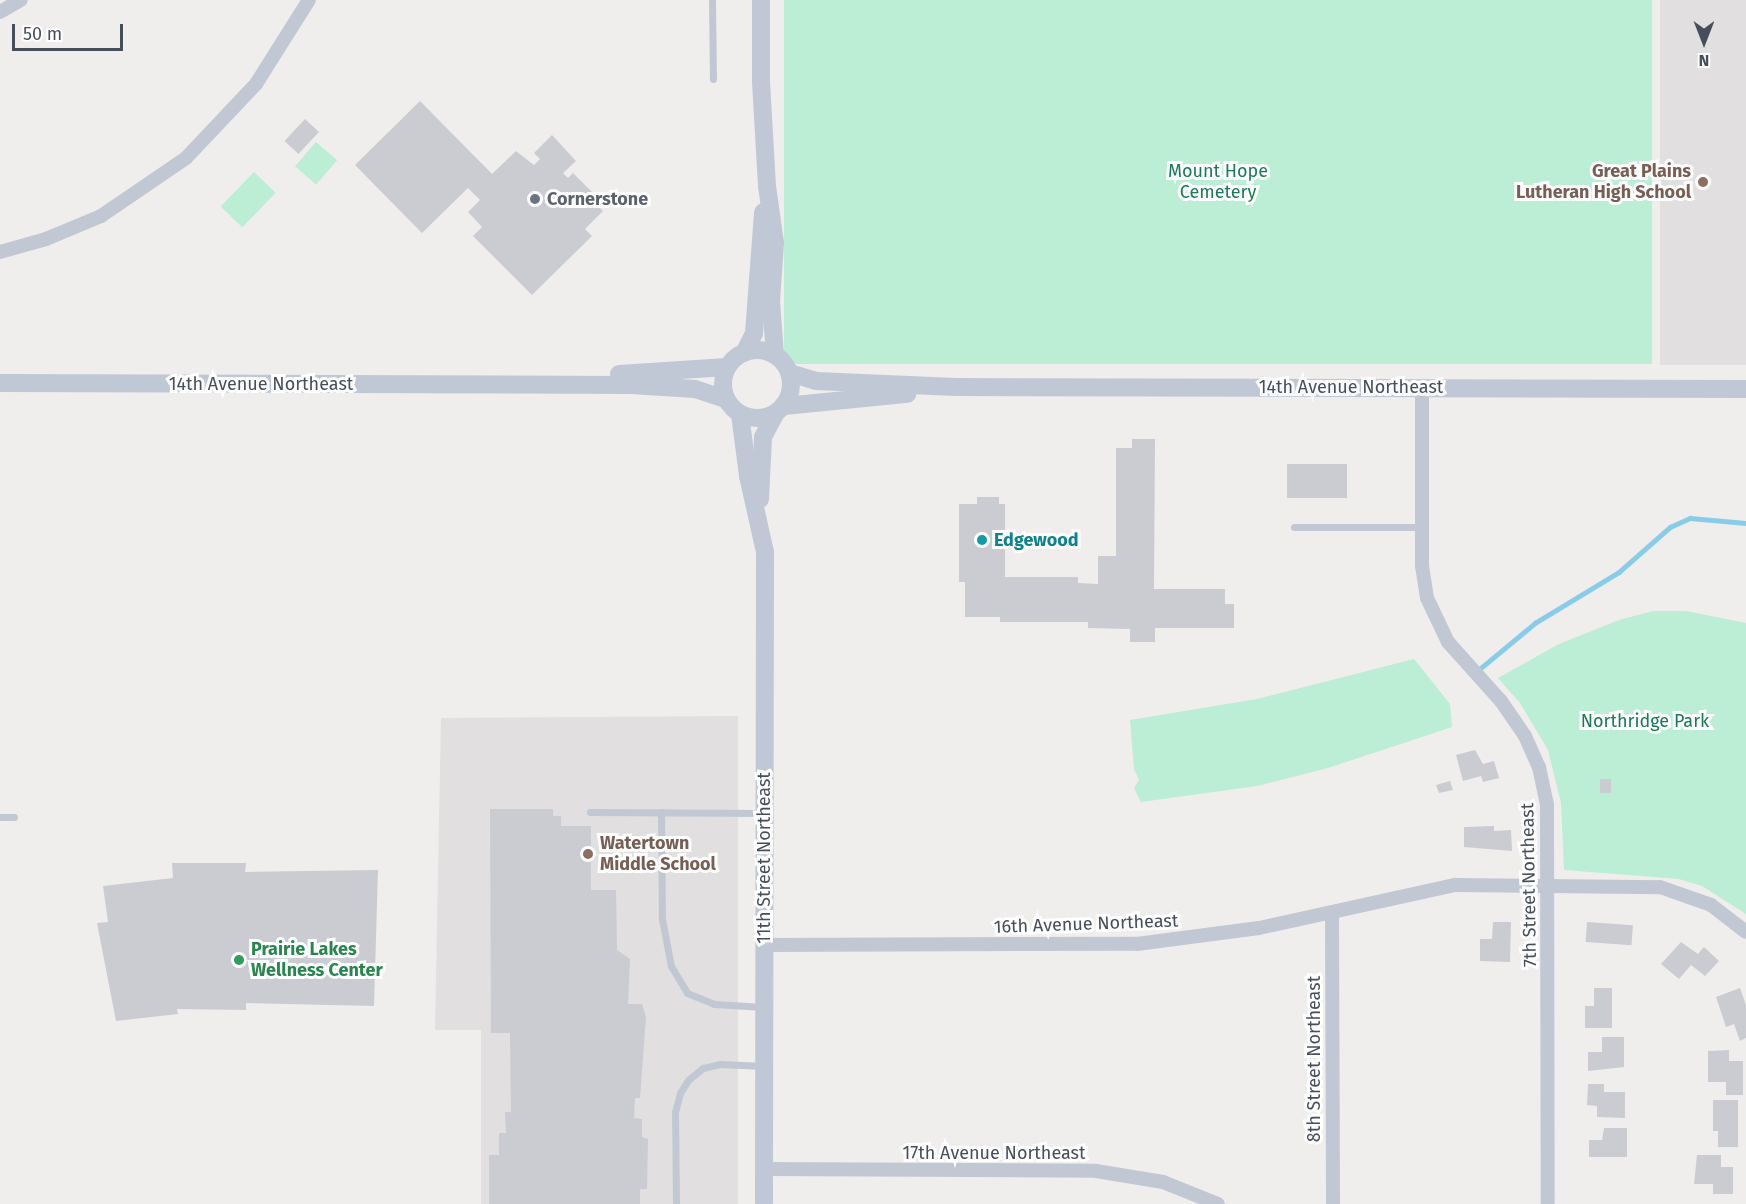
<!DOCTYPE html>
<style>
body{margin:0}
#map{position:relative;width:1746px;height:1204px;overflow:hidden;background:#f0eded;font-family:"Fira Sans",sans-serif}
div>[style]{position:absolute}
.education>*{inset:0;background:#e1dfdf;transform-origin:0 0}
.green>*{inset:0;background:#bbeed4;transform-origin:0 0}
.stream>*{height:4.5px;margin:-2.25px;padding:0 2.25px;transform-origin:2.25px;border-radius:2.25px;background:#89ccea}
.building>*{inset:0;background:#caccd2;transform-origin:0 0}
.lane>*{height:7px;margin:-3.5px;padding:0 3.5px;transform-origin:3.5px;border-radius:3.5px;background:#c1c8d3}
.street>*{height:14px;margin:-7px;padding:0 7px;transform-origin:7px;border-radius:7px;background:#c1c8d3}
.secondary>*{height:18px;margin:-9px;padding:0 9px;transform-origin:9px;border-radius:9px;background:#c0c8d6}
.secondary>.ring{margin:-9px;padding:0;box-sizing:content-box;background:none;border:18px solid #c0c8d6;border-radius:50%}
.dots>*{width:16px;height:16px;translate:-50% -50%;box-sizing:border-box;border:3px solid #fff;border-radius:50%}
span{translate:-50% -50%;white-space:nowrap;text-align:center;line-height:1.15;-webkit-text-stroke:6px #fff;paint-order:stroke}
.park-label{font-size:18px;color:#187b54}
.education-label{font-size:18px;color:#785e54;font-weight:700}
.right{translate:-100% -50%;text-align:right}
.left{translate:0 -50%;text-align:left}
.worship-label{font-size:18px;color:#5b616d;font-weight:700}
.street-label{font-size:18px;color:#464e5a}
.culture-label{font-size:18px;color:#0d838f;font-weight:700}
.leisure-label{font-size:18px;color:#27864d;font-weight:700}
.north{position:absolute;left:1674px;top:12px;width:60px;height:60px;-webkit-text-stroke:4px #fff;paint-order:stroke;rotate:180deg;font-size:16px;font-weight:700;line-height:24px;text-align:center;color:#464e5a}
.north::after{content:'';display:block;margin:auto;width:21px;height:27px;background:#464e5a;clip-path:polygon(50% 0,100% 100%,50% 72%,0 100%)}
.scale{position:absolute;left:12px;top:24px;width:111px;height:27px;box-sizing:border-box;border:3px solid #464e5a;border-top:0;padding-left:8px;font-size:18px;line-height:21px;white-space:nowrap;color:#464e5a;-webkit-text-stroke:4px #fff;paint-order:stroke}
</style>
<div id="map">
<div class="education">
<div style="left:1660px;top:0;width:86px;height:365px"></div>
<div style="clip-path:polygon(738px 716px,738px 1204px,481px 1204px,481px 1030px,435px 1030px,441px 718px)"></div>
</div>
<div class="green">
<div style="left:784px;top:0;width:868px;height:364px"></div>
<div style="left:316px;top:142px;width:28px;height:32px;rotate:41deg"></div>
<div style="left:254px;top:172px;width:30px;height:48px;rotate:44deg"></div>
<div style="clip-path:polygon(1653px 611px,1686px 611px,1746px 623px,1746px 914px,1702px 886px,1679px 879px,1564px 870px,1561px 803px,1548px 750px,1520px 703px,1498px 678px,1559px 644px,1619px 620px)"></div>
<div style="clip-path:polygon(1414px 659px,1450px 704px,1452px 727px,1328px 768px,1257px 786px,1141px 802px,1134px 788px,1139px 780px,1134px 769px,1130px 720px,1257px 699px)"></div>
</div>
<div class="stream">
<div style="left:1476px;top:672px;width:77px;rotate:-39.7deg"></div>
<div style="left:1535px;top:623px;width:98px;rotate:-31.3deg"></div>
<div style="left:1619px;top:572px;width:68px;rotate:-41.4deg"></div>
<div style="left:1670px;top:527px;width:22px;rotate:-24deg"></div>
<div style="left:1690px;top:518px;width:56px;rotate:5.1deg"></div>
</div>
<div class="building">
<div style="clip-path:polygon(420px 101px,492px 174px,516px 151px,534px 165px,540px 159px,534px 153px,552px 135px,576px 161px,563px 173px,568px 178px,573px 173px,594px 194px,590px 198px,603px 211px,585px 229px,592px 236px,532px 295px,473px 236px,482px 227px,468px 212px,480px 200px,468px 188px,422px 233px,355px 165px)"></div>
<div style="left:305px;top:119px;width:19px;height:30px;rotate:43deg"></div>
<div style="clip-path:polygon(1132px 439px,1155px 439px,1154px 589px,1225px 589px,1225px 604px,1234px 604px,1234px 628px,1155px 628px,1155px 642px,1130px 642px,1130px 629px,1088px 628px,1088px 622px,1000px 622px,1000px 617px,965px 617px,965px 582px,959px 582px,959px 504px,977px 504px,977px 497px,999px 497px,999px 504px,1005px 504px,1005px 577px,1078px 577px,1078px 583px,1098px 584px,1098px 556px,1116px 556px,1116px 448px,1132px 448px)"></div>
<div style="left:1287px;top:464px;width:60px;height:34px"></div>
<div style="clip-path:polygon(1475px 750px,1483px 764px,1494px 761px,1499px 778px,1483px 782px,1481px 776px,1463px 781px,1456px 755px)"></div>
<div style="left:1600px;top:779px;width:11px;height:14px"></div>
<div style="clip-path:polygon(1450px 781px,1453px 790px,1439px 793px,1436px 785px)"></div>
<div style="clip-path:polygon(490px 809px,553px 809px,553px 816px,561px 816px,561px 826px,591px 826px,591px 890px,616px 890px,617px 950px,630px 959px,628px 1004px,642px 1004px,646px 1017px,640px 1098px,635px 1098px,634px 1118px,642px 1119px,642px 1137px,648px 1139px,647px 1189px,640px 1189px,640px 1204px,489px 1204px,489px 1155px,499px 1155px,499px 1133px,506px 1133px,505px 1112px,511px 1112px,510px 1033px,491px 1033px)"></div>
<div style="clip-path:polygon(1494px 826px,1494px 831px,1511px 830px,1512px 851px,1464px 847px,1464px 827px)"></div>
<div style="clip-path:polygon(172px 863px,246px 863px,245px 872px,378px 870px,374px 1006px,246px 1003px,246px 1010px,177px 1009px,178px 1014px,116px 1021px,97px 923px,108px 922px,103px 886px,173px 878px)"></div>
<div style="clip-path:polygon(1493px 922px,1511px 922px,1510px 962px,1480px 961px,1480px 939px,1492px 939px)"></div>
<div style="left:1587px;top:922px;width:46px;height:20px;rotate:4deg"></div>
<div style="clip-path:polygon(1681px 942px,1698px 954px,1704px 947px,1719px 961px,1705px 976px,1691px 965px,1679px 979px,1661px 964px)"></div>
<div style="clip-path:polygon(1594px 988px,1612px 988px,1612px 1028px,1585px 1028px,1585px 1006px,1594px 1006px)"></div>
<div style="clip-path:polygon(1740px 988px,1746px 1005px,1746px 1038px,1740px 1041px,1734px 1024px,1726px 1027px,1716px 997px)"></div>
<div style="clip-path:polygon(1602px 1037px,1624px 1037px,1624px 1067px,1588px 1071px,1588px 1052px,1602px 1052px)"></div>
<div style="clip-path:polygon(1729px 1050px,1729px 1061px,1743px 1061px,1743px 1095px,1726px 1095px,1726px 1082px,1708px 1082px,1708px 1051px)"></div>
<div style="clip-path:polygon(1588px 1084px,1604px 1084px,1604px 1092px,1625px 1092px,1625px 1118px,1597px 1117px,1597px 1106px,1587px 1105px)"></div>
<div style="clip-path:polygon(1713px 1100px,1738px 1100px,1738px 1147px,1718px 1147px,1718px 1131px,1713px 1131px)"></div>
<div style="clip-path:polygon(1604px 1128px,1627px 1128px,1627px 1157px,1589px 1157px,1589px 1140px,1602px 1140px)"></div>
<div style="clip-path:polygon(1697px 1155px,1721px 1155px,1721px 1167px,1733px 1167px,1733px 1194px,1713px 1194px,1713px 1184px,1694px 1184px)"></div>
</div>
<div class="lane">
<div style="left:712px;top:0;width:79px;rotate:89.3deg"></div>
<div style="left:1294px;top:527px;width:128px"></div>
<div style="left:590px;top:812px;width:173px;rotate:0.3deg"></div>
<div style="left:661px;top:812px;width:107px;rotate:89.5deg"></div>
<div style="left:662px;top:919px;width:48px;rotate:79.2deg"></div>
<div style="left:671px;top:966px;width:31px;rotate:59deg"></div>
<div style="left:687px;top:993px;width:29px;rotate:22deg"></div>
<div style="left:714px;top:1004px;width:50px;rotate:3.4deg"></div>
<div style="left:0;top:817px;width:14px"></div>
<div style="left:676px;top:1204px;width:92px;rotate:-90.6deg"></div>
<div style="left:675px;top:1112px;width:20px;rotate:-75deg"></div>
<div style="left:680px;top:1093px;width:15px;rotate:-58deg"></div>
<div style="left:688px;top:1080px;width:19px;rotate:-39deg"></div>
<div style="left:703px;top:1068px;width:17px;rotate:-13deg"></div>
<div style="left:720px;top:1064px;width:44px;rotate:2.6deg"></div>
</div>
<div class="street">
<div style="left:0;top:12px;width:24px;rotate:-30deg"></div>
<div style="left:0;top:252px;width:48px;rotate:-15.8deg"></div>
<div style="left:46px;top:239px;width:60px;rotate:-22.7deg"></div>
<div style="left:101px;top:216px;width:103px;rotate:-34.3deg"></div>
<div style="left:186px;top:158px;width:102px;rotate:-46.6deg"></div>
<div style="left:256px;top:84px;width:99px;rotate:-57.8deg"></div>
<div style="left:1422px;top:387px;width:179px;rotate:90deg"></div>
<div style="left:1422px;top:566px;width:32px;rotate:81deg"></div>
<div style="left:1427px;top:598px;width:49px;rotate:64.5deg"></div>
<div style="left:1448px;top:642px;width:79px;rotate:48.1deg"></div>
<div style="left:1501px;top:701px;width:42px;rotate:55.6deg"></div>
<div style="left:1525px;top:736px;width:34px;rotate:66deg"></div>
<div style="left:1539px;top:767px;width:39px;rotate:78deg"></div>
<div style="left:1547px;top:805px;width:399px;rotate:89.9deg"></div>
<div style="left:1332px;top:914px;width:290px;rotate:89.8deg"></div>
<div style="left:764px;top:945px;width:373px;rotate:-0.2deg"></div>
<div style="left:1137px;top:944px;width:123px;rotate:-7.5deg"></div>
<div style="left:1259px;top:928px;width:201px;rotate:-12.4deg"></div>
<div style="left:1455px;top:885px;width:205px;rotate:0.6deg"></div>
<div style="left:1660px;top:887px;width:54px;rotate:19.4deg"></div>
<div style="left:1711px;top:905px;width:44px;rotate:37.6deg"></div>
<div style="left:764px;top:1169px;width:332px;rotate:0.3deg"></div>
<div style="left:1096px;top:1171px;width:68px;rotate:9.3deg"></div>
<div style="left:1163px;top:1182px;width:59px;rotate:21.8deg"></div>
</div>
<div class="secondary">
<div style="left:761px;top:0;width:82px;rotate:90deg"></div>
<div style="left:761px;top:82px;width:104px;rotate:86.7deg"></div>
<div style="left:767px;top:186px;width:58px;rotate:82deg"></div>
<div style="left:775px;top:243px;width:58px;rotate:93.9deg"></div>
<div style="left:771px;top:301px;width:54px;rotate:85.8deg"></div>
<div class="ring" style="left:723px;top:350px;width:50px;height:50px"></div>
<div style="left:744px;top:353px;width:22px;rotate:-63deg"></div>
<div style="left:754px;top:333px;width:121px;rotate:-85.7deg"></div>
<div style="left:790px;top:373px;width:27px;rotate:17deg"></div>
<div style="left:816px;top:381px;width:140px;rotate:2.5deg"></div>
<div style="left:956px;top:387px;width:790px;rotate:0.15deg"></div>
<div style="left:619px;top:374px;width:108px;rotate:-3.7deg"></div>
<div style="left:0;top:383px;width:631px;rotate:0.18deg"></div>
<div style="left:631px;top:385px;width:64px;rotate:3.6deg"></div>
<div style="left:695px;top:389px;width:33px;rotate:18deg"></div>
<div style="left:784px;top:406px;width:124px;rotate:-5.6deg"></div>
<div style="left:740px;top:414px;width:63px;rotate:82.6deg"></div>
<div style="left:748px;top:476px;width:78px;rotate:77.4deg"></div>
<div style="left:765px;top:552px;width:652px;rotate:90.09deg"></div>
<div style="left:760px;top:499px;width:62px;rotate:-87.2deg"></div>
<div style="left:763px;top:437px;width:26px;rotate:-62deg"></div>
</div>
<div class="dots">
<div style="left:1703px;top:182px;background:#8d6e63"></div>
<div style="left:535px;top:199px;background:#6b7280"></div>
<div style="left:982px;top:540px;background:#0f9aa8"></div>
<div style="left:588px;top:854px;background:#8d6e63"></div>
<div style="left:239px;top:960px;background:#2e9e5b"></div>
</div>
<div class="park-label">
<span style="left:1218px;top:182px">Mount Hope<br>Cemetery</span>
<span style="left:1645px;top:721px">Northridge Park</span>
</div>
<div class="education-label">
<span class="right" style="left:1691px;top:182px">Great Plains<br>Lutheran High School</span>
<span class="left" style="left:600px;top:854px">Watertown<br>Middle School</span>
</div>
<div class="worship-label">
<span class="left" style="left:547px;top:199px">Cornerstone</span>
</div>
<div class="street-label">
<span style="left:261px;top:384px">14th Avenue Northeast</span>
<span style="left:1351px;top:387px">14th Avenue Northeast</span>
<span style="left:764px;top:858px;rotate:-90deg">11th Street Northeast</span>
<span style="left:1529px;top:885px;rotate:-91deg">7th Street Northeast</span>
<span style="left:1086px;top:924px;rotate:-2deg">16th Avenue Northeast</span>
<span style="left:1314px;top:1059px;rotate:-90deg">8th Street Northeast</span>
<span style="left:994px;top:1153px">17th Avenue Northeast</span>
</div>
<div class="culture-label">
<span class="left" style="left:994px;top:540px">Edgewood</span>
</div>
<div class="leisure-label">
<span class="left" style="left:251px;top:960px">Prairie Lakes<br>Wellness Center</span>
</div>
<div class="north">N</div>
<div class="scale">50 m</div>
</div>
